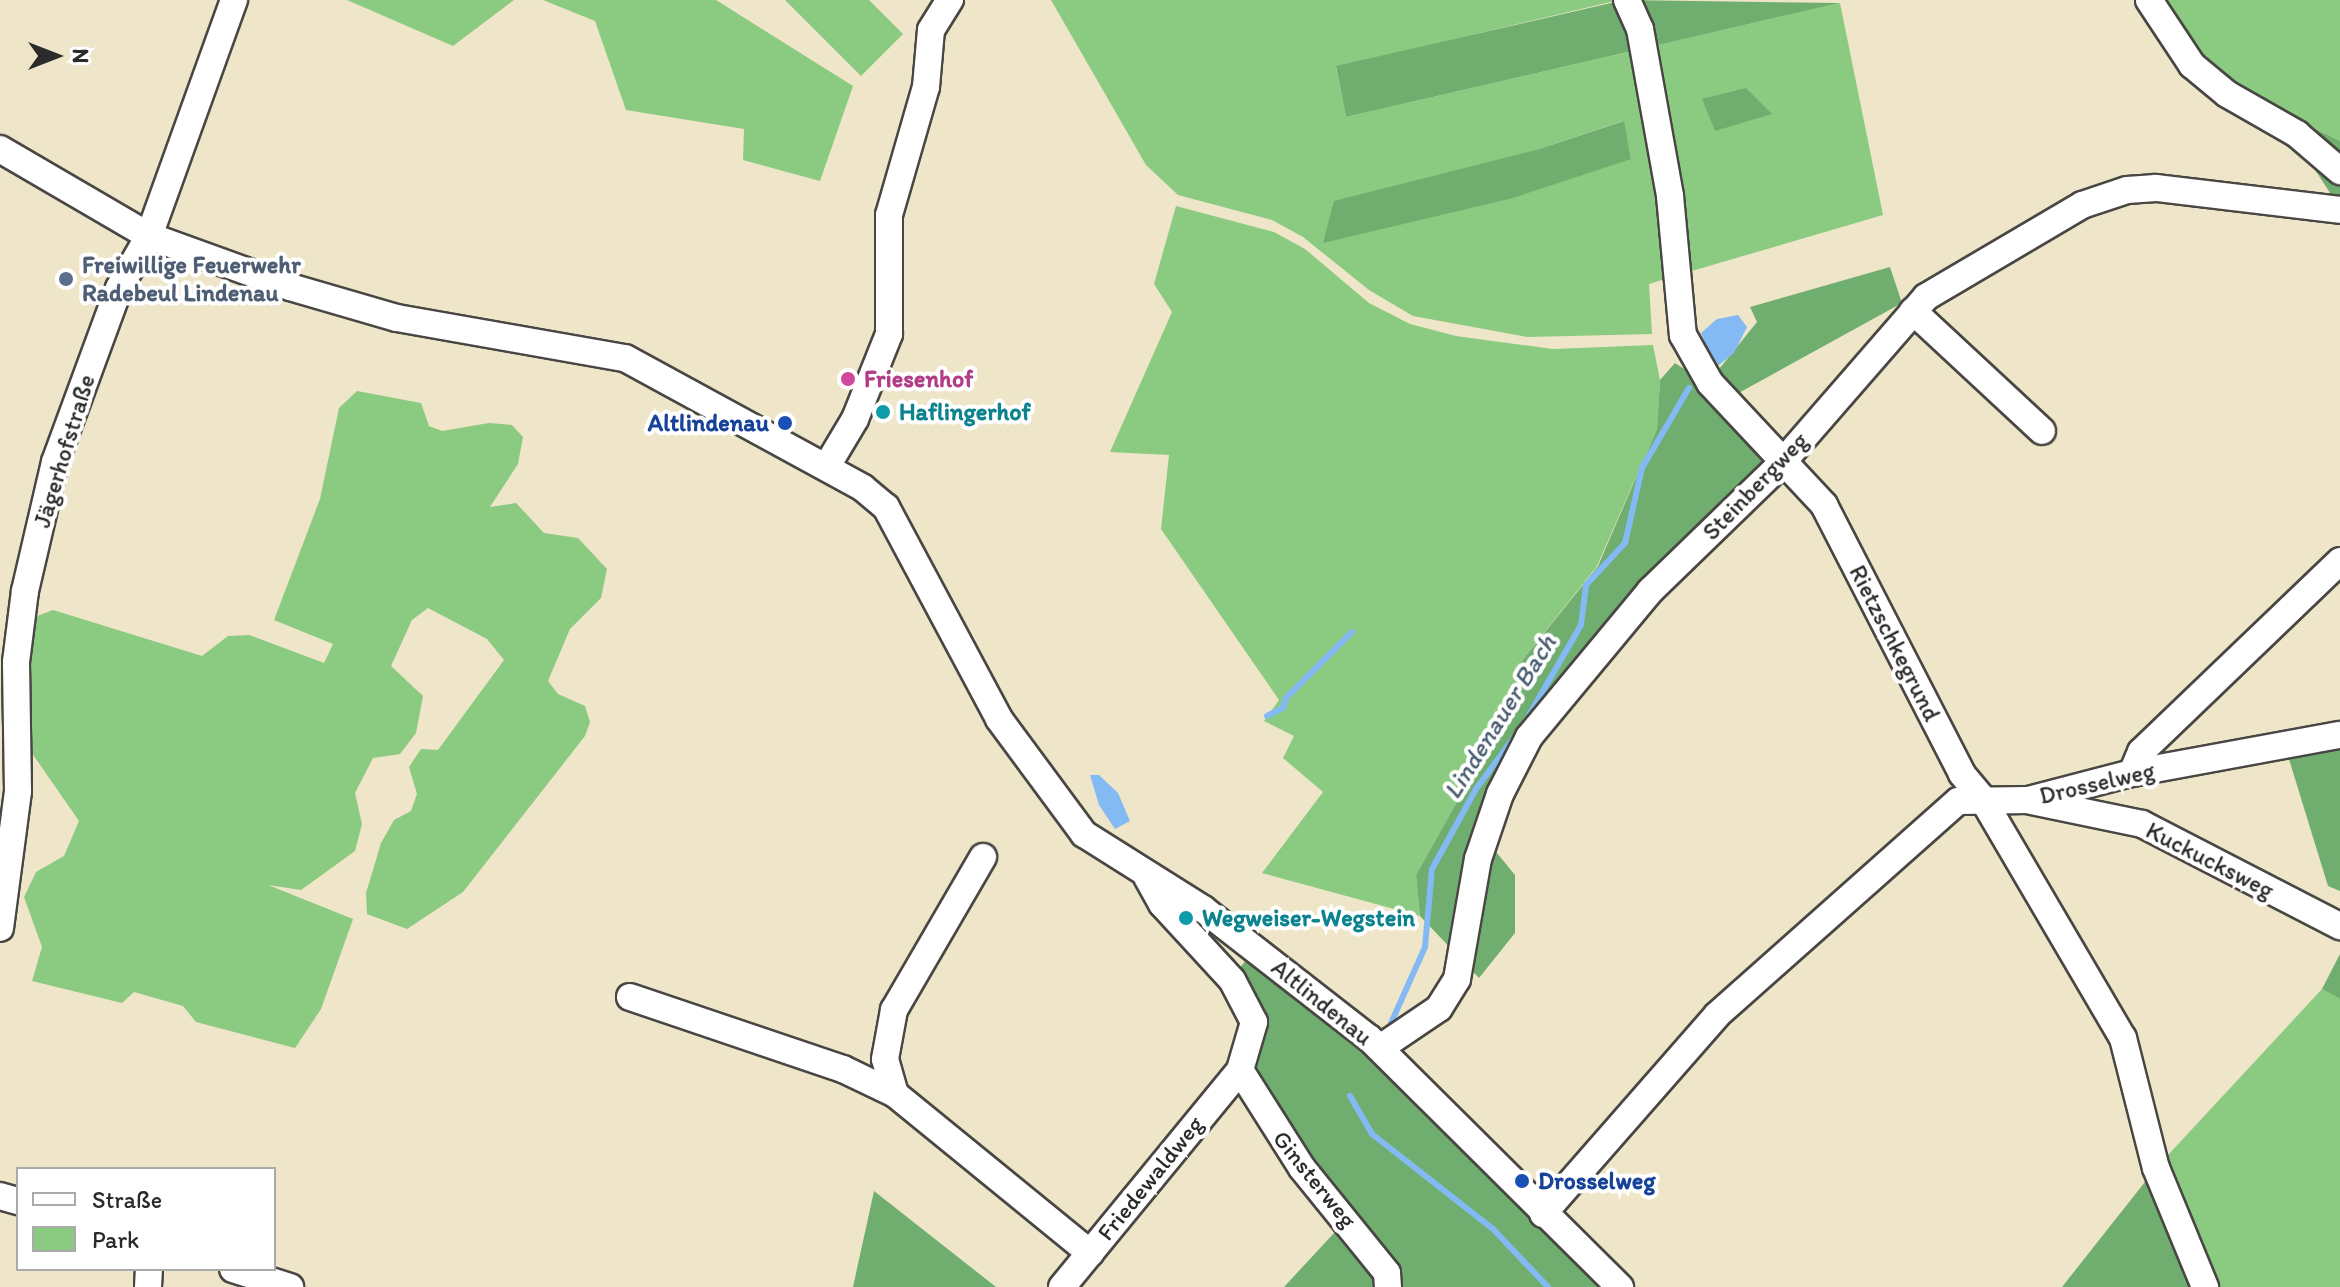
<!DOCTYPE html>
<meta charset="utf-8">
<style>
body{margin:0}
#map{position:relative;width:2340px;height:1287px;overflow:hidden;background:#efe5c8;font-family:Itim,sans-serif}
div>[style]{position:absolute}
.green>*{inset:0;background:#8bca81}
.forest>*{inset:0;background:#70ae6f}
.water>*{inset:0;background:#84baf3}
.stream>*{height:6px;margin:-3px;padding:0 3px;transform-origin:3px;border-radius:3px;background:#84baf3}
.roads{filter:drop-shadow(2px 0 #484743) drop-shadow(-2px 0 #484743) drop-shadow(0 2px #484743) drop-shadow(0 -2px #484743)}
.minor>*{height:26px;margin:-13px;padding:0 13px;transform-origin:13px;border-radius:13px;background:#fff}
.dots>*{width:22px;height:22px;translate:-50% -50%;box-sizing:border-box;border:4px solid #fff;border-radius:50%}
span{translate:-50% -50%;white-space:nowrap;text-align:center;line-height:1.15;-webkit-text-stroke:8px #fff;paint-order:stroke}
.service-label{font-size:24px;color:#4e5e75;font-weight:700}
.left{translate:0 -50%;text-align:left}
.hotel-label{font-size:24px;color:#b23c85;font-weight:700}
.culture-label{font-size:24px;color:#0d838f;font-weight:700}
.transit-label{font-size:24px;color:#164399;font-weight:700}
.right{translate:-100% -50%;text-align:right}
.street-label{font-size:24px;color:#2b2b2b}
.water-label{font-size:26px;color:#4a5d71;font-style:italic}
.legend{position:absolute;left:16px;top:1167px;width:260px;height:104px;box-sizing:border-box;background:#fff;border:2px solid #aaa;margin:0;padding:10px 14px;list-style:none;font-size:24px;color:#2b2b2b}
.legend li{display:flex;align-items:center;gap:16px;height:40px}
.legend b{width:40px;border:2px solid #aaa}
.north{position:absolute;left:16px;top:16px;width:80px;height:80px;-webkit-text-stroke:6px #fff;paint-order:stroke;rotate:90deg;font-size:22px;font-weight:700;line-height:32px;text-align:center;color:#2b2b2b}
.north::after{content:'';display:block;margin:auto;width:28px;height:36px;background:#2b2b2b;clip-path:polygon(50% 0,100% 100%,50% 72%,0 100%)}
</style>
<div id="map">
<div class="green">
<div style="clip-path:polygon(347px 0,514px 0,453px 46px)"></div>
<div style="clip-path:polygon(543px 0,716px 0,853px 86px,820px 181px,743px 160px,744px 129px,626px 110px,595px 21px)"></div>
<div style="clip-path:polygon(785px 0,869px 0,903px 34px,861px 76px)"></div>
<div style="clip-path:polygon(evenodd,1051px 0,1619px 0,1336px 67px,1346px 117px,1637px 50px,1671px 277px,1649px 284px,1652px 334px,1527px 337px,1413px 316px,1369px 290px,1303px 237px,1272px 220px,1178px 195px,1146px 165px,1051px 0,1623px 121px,1631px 158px,1536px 150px,1623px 121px)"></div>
<div style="clip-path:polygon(2156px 0,2340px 0,2340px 141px,2231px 87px,2200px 60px)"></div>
<div style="clip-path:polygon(1840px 3px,1883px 215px,1685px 273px,1653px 46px)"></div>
<div style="clip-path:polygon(1176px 206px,1274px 232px,1305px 249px,1369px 303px,1410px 324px,1456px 336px,1553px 349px,1653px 345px,1660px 380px,1657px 429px,1597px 566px,1513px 672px,1525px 683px,1416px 875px,1420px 916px,1262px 873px,1323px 792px,1283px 758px,1294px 736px,1264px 721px,1279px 700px,1161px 529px,1169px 455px,1110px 452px,1172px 312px,1154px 284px)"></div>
<div style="clip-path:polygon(357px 391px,421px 403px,429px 426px,442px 431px,489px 423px,512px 425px,523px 437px,518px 464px,490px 507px,516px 503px,544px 533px,578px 538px,607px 569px,601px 598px,570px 629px,548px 681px,558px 694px,585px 706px,590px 722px,585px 736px,463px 892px,407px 929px,367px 914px,366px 893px,381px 843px,394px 820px,411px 811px,417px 794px,409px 767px,421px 749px,438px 750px,504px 660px,487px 639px,428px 608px,412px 620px,391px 666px,423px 696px,416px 733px,400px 754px,373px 758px,355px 793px,362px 824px,355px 851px,301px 890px,268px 885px,353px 919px,321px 1009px,295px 1048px,196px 1022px,183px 1006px,134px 992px,122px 1003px,32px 981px,42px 947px,24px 897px,36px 872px,64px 856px,79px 821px,27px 746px,24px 694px,32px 618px,53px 610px,202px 656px,228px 636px,249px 635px,324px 663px,333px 644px,274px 620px,320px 499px,339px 408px)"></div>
<div style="clip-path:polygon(2322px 989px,2340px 999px,2340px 1287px,2205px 1287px,2156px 1168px)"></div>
</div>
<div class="forest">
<div style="clip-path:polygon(1624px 0,1840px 3px,1346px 117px,1336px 66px)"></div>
<div style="clip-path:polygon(1746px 88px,1772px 114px,1715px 131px,1702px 99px)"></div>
<div style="clip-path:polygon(2252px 98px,2340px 141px,2340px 208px,2298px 144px)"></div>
<div style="clip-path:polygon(1624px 121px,1631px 159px,1513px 198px,1323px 243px,1334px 201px,1536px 150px)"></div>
<div style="clip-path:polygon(1890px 267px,1902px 303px,1724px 401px,1778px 464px,1526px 736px,1483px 836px,1515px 875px,1515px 933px,1479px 978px,1420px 916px,1416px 875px,1524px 683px,1513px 672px,1598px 566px,1657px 429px,1660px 380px,1675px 363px,1707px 384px,1757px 322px,1750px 307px)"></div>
<div style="clip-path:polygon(2340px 745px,2340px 891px,2328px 886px,2288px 756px)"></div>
<div style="clip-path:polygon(1251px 954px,1365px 1045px,1614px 1287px,1284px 1287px,1347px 1219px,1240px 1070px,1262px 1021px,1238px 970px)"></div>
<div style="clip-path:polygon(2340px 954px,2340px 999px,2322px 989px)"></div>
<div style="clip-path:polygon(2156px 1168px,2205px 1287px,2062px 1287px)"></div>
<div style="clip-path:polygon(874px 1191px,996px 1287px,853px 1287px)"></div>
</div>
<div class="water">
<div style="clip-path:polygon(1738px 315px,1747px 327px,1734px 353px,1715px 368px,1701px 333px,1717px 319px)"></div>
<div style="clip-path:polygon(1090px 775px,1099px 775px,1118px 793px,1130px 821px,1115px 829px,1099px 805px)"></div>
</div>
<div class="stream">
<div style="left:1267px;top:716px;width:18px;rotate:-27deg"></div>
<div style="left:1283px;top:708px;width:10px;rotate:-73deg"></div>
<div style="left:1286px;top:698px;width:93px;rotate:-45deg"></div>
<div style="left:1387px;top:1032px;width:93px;rotate:-65.9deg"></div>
<div style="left:1425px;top:947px;width:78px;rotate:-84.9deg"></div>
<div style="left:1432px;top:869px;width:91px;rotate:-61.2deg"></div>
<div style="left:1476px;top:789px;width:81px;rotate:-53.6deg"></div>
<div style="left:1524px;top:724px;width:114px;rotate:-60.1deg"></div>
<div style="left:1581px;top:625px;width:40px;rotate:-82.9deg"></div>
<div style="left:1586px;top:585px;width:57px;rotate:-47.1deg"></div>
<div style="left:1625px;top:543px;width:77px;rotate:-77.2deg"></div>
<div style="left:1642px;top:468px;width:93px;rotate:-59.6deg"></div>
<div style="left:1350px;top:1096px;width:44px;rotate:59.9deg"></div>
<div style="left:1372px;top:1134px;width:154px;rotate:38.1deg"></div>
<div style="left:1493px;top:1229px;width:80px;rotate:46.5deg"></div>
</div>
<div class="roads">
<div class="minor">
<div style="left:1627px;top:0;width:32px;rotate:66deg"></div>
<div style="left:1640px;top:29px;width:170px;rotate:79.8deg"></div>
<div style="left:1670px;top:196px;width:140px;rotate:84.7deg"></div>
<div style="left:1683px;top:335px;width:55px;rotate:60.6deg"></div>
<div style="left:1710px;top:383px;width:167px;rotate:46.9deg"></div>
<div style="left:1824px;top:505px;width:302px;rotate:62.8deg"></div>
<div style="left:1962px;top:774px;width:31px;rotate:50deg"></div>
<div style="left:1982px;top:798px;width:278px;rotate:59.6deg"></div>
<div style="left:2123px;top:1038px;width:134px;rotate:75.8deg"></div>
<div style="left:2156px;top:1168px;width:129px;rotate:67.6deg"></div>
<div style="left:2149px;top:0;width:78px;rotate:56.5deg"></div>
<div style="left:2192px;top:65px;width:45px;rotate:39.6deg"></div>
<div style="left:2227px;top:94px;width:81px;rotate:29.7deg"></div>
<div style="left:2297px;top:134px;width:57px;rotate:40.7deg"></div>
<div style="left:0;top:149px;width:173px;rotate:30.3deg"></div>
<div style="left:149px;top:236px;width:150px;rotate:19.9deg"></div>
<div style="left:290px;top:287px;width:111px;rotate:16.2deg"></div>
<div style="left:397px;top:318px;width:231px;rotate:10deg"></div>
<div style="left:625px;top:358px;width:271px;rotate:28.6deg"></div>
<div style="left:863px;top:488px;width:30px;rotate:40deg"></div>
<div style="left:886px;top:507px;width:240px;rotate:61.9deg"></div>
<div style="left:999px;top:719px;width:143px;rotate:53.5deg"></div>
<div style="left:1084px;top:834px;width:141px;rotate:32.2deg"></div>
<div style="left:1203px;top:909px;width:210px;rotate:37.9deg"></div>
<div style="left:1369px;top:1038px;width:354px;rotate:44.8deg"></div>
<div style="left:1913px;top:311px;width:176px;rotate:42.9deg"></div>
<div style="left:827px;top:466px;width:55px;rotate:-59.2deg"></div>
<div style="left:855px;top:419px;width:92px;rotate:-68.2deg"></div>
<div style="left:889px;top:334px;width:119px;rotate:-90deg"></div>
<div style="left:889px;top:215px;width:133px;rotate:-73.9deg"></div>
<div style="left:926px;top:87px;width:57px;rotate:-85deg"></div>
<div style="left:931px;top:30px;width:36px;rotate:-58deg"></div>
<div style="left:2132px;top:773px;width:23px;rotate:-67deg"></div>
<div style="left:2141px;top:752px;width:276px;rotate:-43.8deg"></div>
<div style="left:2031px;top:801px;width:113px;rotate:11.7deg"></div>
<div style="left:2142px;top:824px;width:223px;rotate:27.3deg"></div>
<div style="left:0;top:928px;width:138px;rotate:-82.5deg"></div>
<div style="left:18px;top:791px;width:129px;rotate:-90.9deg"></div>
<div style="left:16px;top:662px;width:72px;rotate:-82.8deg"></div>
<div style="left:25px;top:591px;width:132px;rotate:-76.9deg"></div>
<div style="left:55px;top:462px;width:185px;rotate:-69.8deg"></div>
<div style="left:119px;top:288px;width:60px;rotate:-60deg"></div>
<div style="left:149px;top:236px;width:251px;rotate:-70.2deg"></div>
<div style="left:630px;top:997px;width:225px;rotate:18.7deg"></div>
<div style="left:843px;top:1069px;width:58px;rotate:25.7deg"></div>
<div style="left:895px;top:1094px;width:252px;rotate:39.2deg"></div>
<div style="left:1380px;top:1048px;width:71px;rotate:-34.1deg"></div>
<div style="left:1439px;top:1008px;width:34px;rotate:-58deg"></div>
<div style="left:1457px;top:979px;width:122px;rotate:-80.1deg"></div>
<div style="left:1478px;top:859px;width:69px;rotate:-71.3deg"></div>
<div style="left:1500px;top:794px;width:64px;rotate:-63deg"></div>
<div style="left:1529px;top:737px;width:190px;rotate:-50.3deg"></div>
<div style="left:1650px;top:591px;width:182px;rotate:-44.1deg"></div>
<div style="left:1781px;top:464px;width:221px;rotate:-49deg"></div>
<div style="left:1926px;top:297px;width:181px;rotate:-30.5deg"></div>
<div style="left:2082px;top:205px;width:47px;rotate:-18.4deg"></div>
<div style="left:2127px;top:190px;width:29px;rotate:-4deg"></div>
<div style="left:2156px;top:188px;width:185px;rotate:6.8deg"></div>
<div style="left:1240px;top:1070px;width:116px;rotate:57.7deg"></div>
<div style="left:1302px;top:1168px;width:135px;rotate:51deg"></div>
<div style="left:1387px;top:1273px;width:14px;rotate:86deg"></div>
<div style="left:895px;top:1094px;width:36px;rotate:-106deg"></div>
<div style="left:885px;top:1059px;width:50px;rotate:-79.6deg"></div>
<div style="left:894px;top:1010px;width:177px;rotate:-59.8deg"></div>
<div style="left:0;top:1196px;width:19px;rotate:16deg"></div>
<div style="left:1543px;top:1214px;width:264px;rotate:-48.8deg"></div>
<div style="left:1717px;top:1015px;width:322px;rotate:-41.6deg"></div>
<div style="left:1958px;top:801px;width:70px;rotate:-0.8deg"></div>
<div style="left:2028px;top:800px;width:107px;rotate:-14.6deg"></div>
<div style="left:2132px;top:773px;width:211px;rotate:-10.4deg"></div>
<div style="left:233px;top:1269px;width:60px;rotate:17.5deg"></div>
<div style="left:148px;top:1287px;width:18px;rotate:-87deg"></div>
<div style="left:1062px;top:1287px;width:281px;rotate:-50.6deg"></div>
<div style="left:1240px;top:1070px;width:50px;rotate:-73.7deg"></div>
<div style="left:1254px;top:1022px;width:47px;rotate:-117.6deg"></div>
<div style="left:1232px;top:980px;width:103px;rotate:-132.6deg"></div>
<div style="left:1162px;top:904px;width:31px;rotate:-119deg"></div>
</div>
</div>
<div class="dots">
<div style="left:66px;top:279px;background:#5c6f8a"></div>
<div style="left:848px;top:379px;background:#d1479c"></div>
<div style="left:883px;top:412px;background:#0f9aa8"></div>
<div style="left:785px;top:423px;background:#1a4fb4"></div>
<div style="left:1186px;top:918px;background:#0f9aa8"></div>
<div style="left:1522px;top:1181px;background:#1a4fb4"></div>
</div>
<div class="service-label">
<span class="left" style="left:82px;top:279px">Freiwillige Feuerwehr<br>Radebeul Lindenau</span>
</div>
<div class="hotel-label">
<span class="left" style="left:864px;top:379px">Friesenhof</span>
</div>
<div class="culture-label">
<span class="left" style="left:899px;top:412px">Haflingerhof</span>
<span class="left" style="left:1202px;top:918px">Wegweiser-Wegstein</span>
</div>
<div class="transit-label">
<span class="right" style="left:769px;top:423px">Altlindenau</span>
<span class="left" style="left:1538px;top:1181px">Drosselweg</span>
</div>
<div class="street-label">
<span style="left:64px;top:451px;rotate:-73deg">Jägerhofstraße</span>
<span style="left:1755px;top:486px;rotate:-46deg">Steinbergweg</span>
<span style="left:1895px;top:643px;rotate:63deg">Rietzschkegrund</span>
<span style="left:2097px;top:783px;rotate:-13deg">Drosselweg</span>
<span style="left:2210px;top:860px;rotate:27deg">Kuckucksweg</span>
<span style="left:1322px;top:1002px;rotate:39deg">Altlindenau</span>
<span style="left:1150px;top:1178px;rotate:-51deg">Friedewaldweg</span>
<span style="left:1315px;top:1179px;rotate:51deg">Ginsterweg</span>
</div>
<div class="water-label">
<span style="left:1500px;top:717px;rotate:-58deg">Lindenauer Bach</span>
</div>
<ul class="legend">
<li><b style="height:10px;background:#fff"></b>Straße</li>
<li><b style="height:22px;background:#8bca81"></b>Park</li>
</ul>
<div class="north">N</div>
</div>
